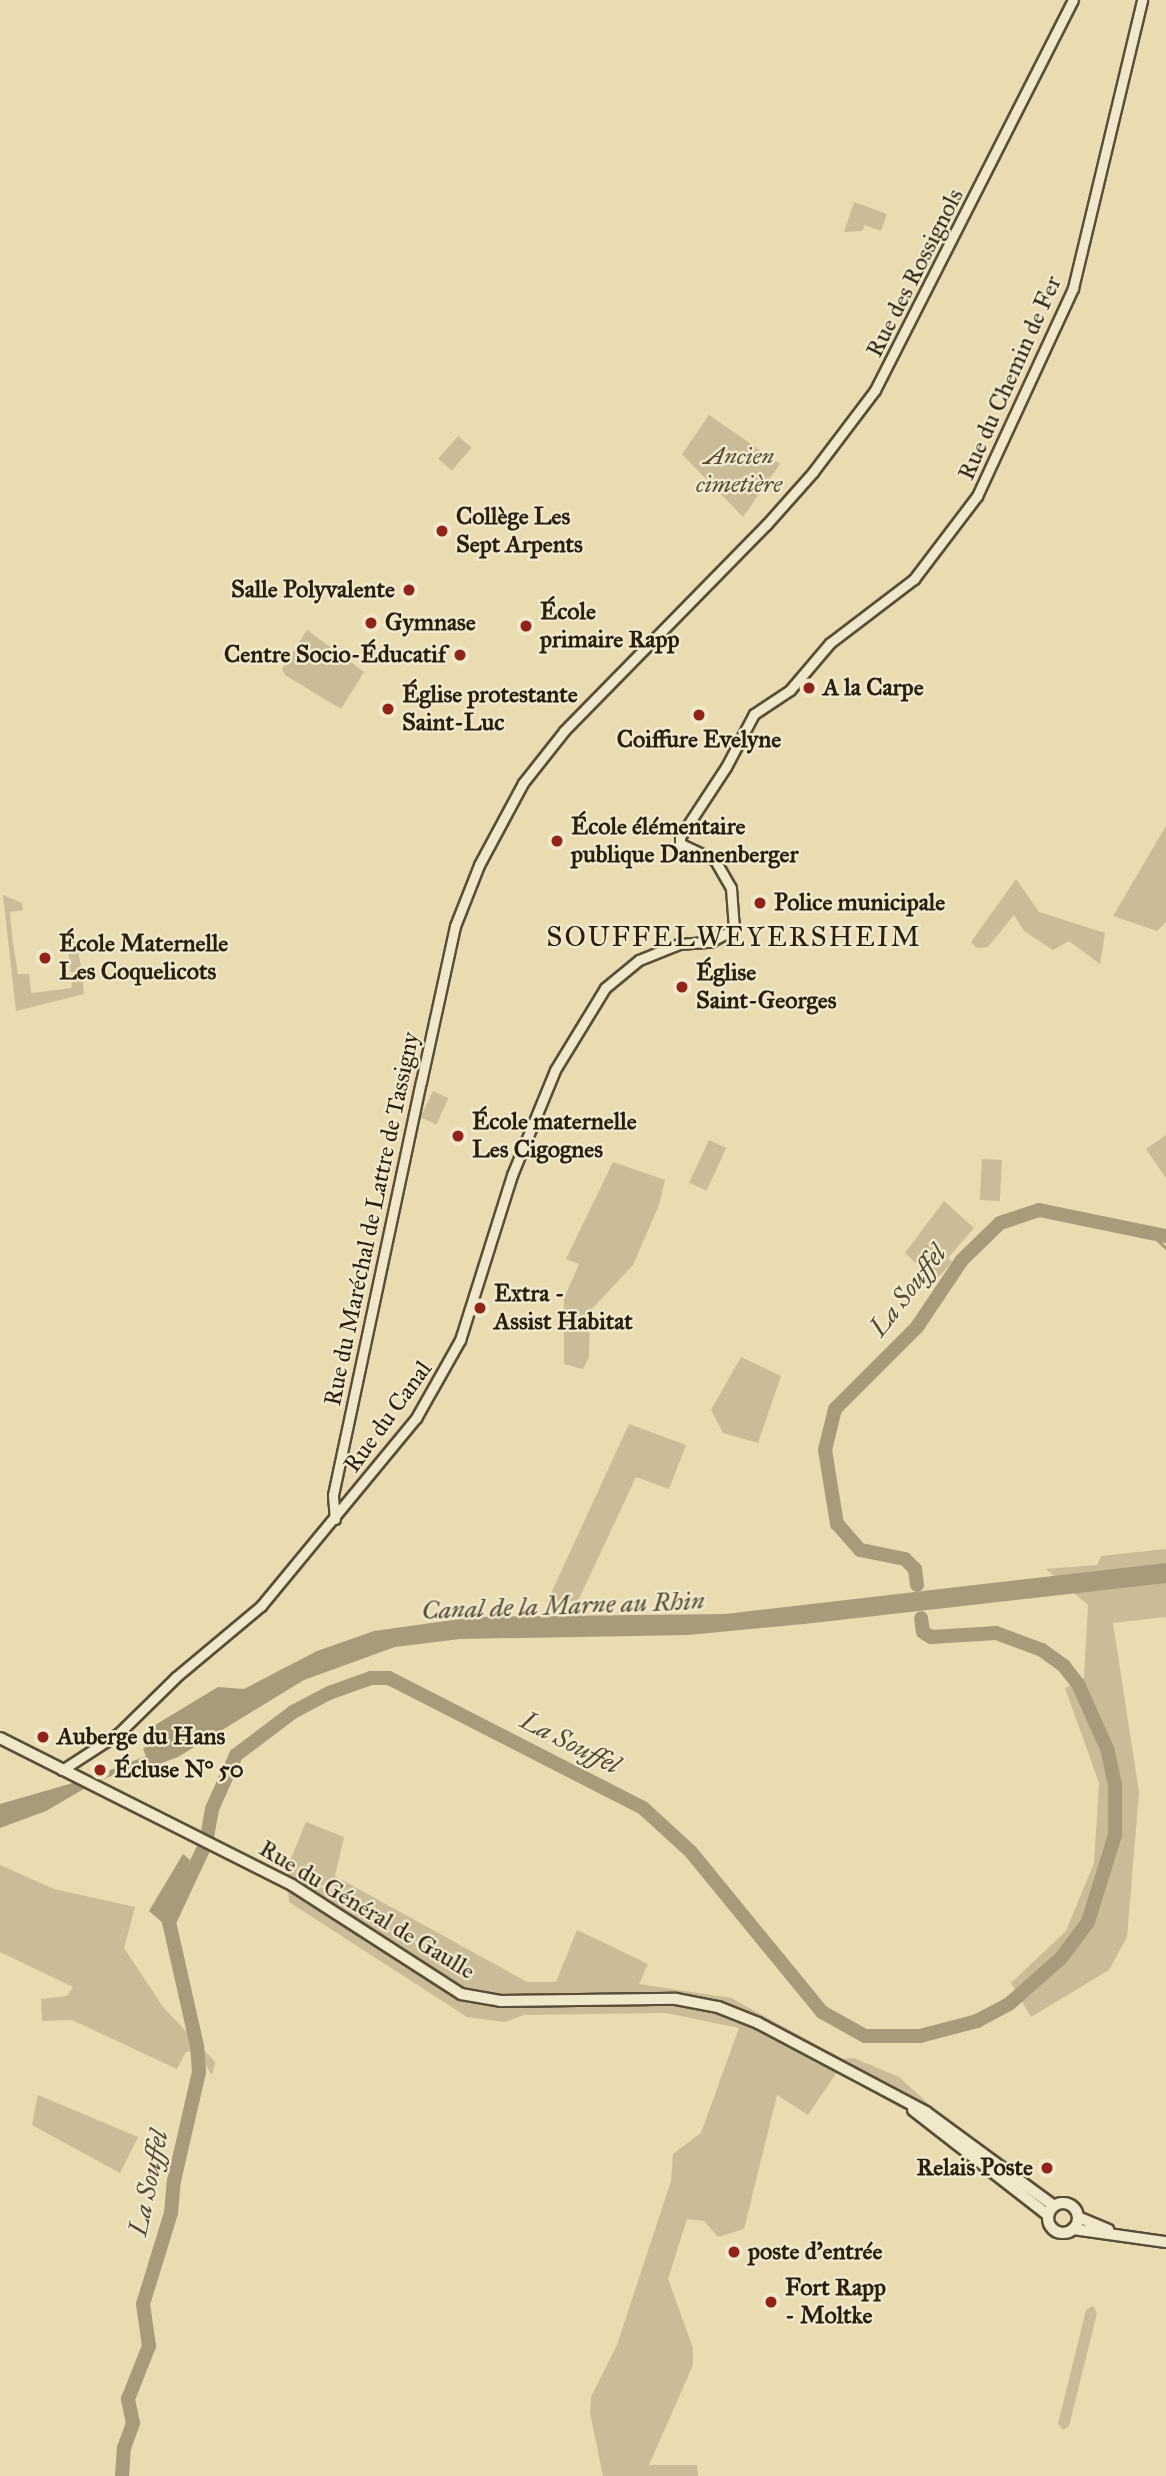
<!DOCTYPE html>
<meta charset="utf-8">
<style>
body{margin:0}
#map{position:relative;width:1166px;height:2476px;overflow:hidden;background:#e9dcb1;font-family:"IM FELL Great Primer",serif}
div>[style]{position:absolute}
.green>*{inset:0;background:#c9bc96;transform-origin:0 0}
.water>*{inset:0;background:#a89b7a}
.stream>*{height:2.5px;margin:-1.25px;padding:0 1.25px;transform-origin:1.25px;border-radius:1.25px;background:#a89b7a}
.river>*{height:14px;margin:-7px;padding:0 7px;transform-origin:7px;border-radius:7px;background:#a89b7a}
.roads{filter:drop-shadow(2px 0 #5a4e38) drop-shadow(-2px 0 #5a4e38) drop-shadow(0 2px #5a4e38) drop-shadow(0 -2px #5a4e38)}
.tertiary>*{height:9px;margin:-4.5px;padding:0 4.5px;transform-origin:4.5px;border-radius:4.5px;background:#f1e8cc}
.secondary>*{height:10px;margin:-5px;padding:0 5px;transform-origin:5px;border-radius:5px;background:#f1e8cc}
.secondary>.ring{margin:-5px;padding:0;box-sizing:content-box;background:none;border:10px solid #f1e8cc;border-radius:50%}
.dots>*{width:19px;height:19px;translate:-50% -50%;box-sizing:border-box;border:4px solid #f1e8cc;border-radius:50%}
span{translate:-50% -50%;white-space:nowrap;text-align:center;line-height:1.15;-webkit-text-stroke:5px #f1e8cc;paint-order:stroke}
.street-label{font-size:24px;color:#2a1e10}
.park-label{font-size:24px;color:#5a4d38;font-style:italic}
.poi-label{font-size:24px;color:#2a1e10;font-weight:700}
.left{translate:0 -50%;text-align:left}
.right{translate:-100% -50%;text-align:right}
.water-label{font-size:26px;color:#564a35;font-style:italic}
.quarter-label{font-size:28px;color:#2a1e10;letter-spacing:2px}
</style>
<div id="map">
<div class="green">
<div style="clip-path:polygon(854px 202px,887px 214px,881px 231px,865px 225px,862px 231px,844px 232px)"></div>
<div style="clip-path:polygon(709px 415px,780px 464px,743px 517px,682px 454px)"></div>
<div style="left:458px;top:436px;width:18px;height:30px;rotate:41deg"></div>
<div style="clip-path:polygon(307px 630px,364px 672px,341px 709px,285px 675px,282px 669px)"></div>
<div style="clip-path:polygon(1166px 826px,1166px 922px,1157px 931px,1113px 916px)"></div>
<div style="clip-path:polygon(1016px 879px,1039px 912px,1105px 933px,1100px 964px,1069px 941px,1053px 950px,1024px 931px,1014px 915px,988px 947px,977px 948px,971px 942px)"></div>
<div style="clip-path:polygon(3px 895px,22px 903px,23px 910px,10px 912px,12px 937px,18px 974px,29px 974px,31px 993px,72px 988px,71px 976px,82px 974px,84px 994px,16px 1011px)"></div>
<div style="clip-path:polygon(74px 931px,82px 971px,71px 972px,66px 932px)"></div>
<div style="left:433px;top:1091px;width:17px;height:29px;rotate:25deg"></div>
<div style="clip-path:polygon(1166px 1135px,1166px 1178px,1146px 1149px)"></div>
<div style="left:709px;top:1140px;width:19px;height:47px;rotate:25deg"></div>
<div style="left:982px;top:1159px;width:20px;height:41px;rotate:3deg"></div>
<div style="clip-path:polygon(613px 1162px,665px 1180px,659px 1205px,633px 1265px,590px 1311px,589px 1357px,583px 1369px,564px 1364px,564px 1298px,579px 1264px,566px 1259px)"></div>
<div style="clip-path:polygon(944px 1201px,974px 1228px,948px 1258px,952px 1262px,935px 1281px,905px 1253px)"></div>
<div style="clip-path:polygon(741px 1357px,781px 1376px,758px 1443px,723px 1433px,711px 1410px)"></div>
<div style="clip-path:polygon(629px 1424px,686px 1445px,669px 1489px,636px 1477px,578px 1601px,547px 1602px)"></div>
<div style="clip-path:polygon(1166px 1549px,1166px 1617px,1113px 1623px,1139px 1792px,1127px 1937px,1109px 1970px,1031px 2017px,1011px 1983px,1066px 1931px,1094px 1863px,1099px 1783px,1065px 1688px,1084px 1678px,1088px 1605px,1046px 1569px,1097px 1565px,1101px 1556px)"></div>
<div style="clip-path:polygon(306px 1822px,344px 1837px,335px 1876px,527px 1982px,556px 1982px,577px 1930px,648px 1964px,639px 1984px,731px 1998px,843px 2059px,854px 2058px,899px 2077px,931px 2106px,904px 2110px,837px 2072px,808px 2115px,777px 2095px,744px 2229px,718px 2237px,704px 2221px,687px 2219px,668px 2279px,693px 2348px,693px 2365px,649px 2465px,697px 2465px,698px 2476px,603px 2476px,590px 2413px,591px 2397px,617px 2345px,671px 2181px,673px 2154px,701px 2133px,739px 2028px,666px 2013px,524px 2015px,505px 2022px,467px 2017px,289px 1902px,287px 1868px)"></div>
<div style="clip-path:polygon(0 1865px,54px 1889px,135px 1907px,124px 1948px,163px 2007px,215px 2062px,212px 2075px,196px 2050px,186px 2052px,177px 2069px,72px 2020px,42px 2021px,41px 1999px,67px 1996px,73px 1987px,0 1952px)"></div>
<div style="clip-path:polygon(38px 2095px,138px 2137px,120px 2173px,32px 2125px)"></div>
<div style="clip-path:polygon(1093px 2306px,1097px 2313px,1069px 2426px,1063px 2430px,1058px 2424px,1086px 2310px)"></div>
</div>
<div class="water">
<div style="clip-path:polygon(1166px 1563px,1166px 1583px,804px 1624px,688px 1635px,460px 1639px,395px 1647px,304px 1680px,178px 1757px,151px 1767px,148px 1761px,143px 1763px,94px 1783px,46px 1811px,0 1828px,0 1804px,90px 1778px,146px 1756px,143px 1749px,158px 1736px,149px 1739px,147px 1734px,156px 1729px,155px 1725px,218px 1687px,244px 1689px,317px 1651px,374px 1631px,474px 1617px,725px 1614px)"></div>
<div style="clip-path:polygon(183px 1854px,190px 1860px,164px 1924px,149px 1911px)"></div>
</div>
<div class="stream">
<div style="left:1150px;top:1233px;width:22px;rotate:43deg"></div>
</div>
<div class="river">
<div style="left:917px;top:1585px;width:16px;rotate:-97deg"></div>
<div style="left:915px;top:1569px;width:14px;rotate:-135deg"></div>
<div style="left:905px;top:1559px;width:46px;rotate:-168.7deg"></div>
<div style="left:860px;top:1550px;width:35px;rotate:-131deg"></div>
<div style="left:837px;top:1524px;width:75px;rotate:-99.2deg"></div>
<div style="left:825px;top:1450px;width:42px;rotate:-76.3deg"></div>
<div style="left:835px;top:1409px;width:116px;rotate:-45deg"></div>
<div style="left:917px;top:1327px;width:81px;rotate:-56.1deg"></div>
<div style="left:962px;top:1260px;width:53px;rotate:-44.2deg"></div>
<div style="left:1000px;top:1223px;width:41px;rotate:-18.4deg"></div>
<div style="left:1039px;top:1210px;width:130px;rotate:11.6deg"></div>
<div style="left:122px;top:2476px;width:28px;rotate:-86deg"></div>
<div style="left:124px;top:2448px;width:27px;rotate:-70deg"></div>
<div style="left:133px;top:2423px;width:25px;rotate:-102deg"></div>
<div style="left:128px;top:2399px;width:57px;rotate:-68.4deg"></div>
<div style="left:149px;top:2346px;width:42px;rotate:-98.1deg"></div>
<div style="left:143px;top:2304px;width:95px;rotate:-72.9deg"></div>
<div style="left:171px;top:2213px;width:32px;rotate:-85deg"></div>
<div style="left:174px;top:2181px;width:112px;rotate:-77.1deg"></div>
<div style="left:199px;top:2072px;width:26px;rotate:-94deg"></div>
<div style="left:197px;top:2046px;width:127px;rotate:-102.7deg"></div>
<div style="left:169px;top:1922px;width:87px;rotate:-64.9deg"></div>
<div style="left:206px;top:1843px;width:35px;rotate:-80deg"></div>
<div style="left:212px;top:1809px;width:59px;rotate:-66deg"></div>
<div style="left:236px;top:1755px;width:71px;rotate:-37deg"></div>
<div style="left:293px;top:1712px;width:41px;rotate:-27.8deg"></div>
<div style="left:329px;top:1693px;width:45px;rotate:-19.7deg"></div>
<div style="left:371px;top:1678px;width:18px"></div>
<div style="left:389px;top:1678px;width:285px;rotate:27.1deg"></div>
<div style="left:643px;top:1808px;width:65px;rotate:42.5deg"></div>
<div style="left:691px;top:1852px;width:207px;rotate:50.7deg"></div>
<div style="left:822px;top:2012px;width:49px;rotate:29.2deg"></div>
<div style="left:865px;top:2036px;width:55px"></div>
<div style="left:920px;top:2036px;width:59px;rotate:-14.7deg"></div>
<div style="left:977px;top:2021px;width:36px;rotate:-28deg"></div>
<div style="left:1009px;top:2004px;width:69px;rotate:-41.5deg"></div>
<div style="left:1061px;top:1958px;width:45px;rotate:-53.1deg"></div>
<div style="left:1088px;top:1922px;width:91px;rotate:-72.8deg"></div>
<div style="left:1115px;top:1835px;width:50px;rotate:-90deg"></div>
<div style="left:1115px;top:1785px;width:35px;rotate:-102deg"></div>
<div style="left:1108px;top:1751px;width:73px;rotate:-114.1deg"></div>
<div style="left:1078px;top:1684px;width:23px;rotate:-128deg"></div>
<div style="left:1064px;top:1666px;width:27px;rotate:-144deg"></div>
<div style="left:1042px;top:1650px;width:49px;rotate:-159.7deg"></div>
<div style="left:996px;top:1633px;width:65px;rotate:176.5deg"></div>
<div style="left:931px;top:1637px;width:9px;rotate:-148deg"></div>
<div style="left:923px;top:1632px;width:14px;rotate:-98deg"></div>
</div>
<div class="roads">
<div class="tertiary">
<div style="left:335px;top:1519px;width:24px;rotate:-95deg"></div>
<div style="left:333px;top:1495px;width:422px;rotate:-78deg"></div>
<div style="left:421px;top:1082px;width:160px;rotate:-77.7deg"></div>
<div style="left:455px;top:926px;width:66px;rotate:-68.5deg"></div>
<div style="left:479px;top:865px;width:93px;rotate:-61.8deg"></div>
<div style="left:523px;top:783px;width:66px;rotate:-51.7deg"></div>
<div style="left:564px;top:731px;width:289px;rotate:-45.6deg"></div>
<div style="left:766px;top:525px;width:71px;rotate:-48.4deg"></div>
<div style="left:813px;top:472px;width:103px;rotate:-52.9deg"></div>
<div style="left:875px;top:390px;width:437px;rotate:-63.1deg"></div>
<div style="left:62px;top:1770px;width:68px;rotate:-33deg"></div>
<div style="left:119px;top:1733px;width:80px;rotate:-44.5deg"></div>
<div style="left:176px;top:1677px;width:111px;rotate:-39.9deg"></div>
<div style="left:261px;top:1606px;width:244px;rotate:-50.5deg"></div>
<div style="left:416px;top:1418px;width:90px;rotate:-60.6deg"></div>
<div style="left:460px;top:1340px;width:173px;rotate:-72.5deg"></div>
<div style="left:512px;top:1175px;width:113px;rotate:-67.7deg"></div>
<div style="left:555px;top:1070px;width:96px;rotate:-58.6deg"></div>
<div style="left:605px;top:988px;width:44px;rotate:-39.5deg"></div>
<div style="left:639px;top:960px;width:43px;rotate:-21.8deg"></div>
<div style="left:679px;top:944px;width:31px;rotate:-4deg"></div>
<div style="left:710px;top:942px;width:27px;rotate:-28deg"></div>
<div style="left:734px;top:929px;width:41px;rotate:-94.2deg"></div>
<div style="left:731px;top:888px;width:32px;rotate:-120deg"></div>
<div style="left:715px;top:860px;width:38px;rotate:-155deg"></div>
<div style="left:680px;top:844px;width:7px;rotate:-90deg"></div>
<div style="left:680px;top:837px;width:84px;rotate:-56.7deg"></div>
<div style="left:726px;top:767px;width:60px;rotate:-62.2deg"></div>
<div style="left:754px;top:714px;width:43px;rotate:-33.7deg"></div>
<div style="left:790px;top:690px;width:62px;rotate:-49.6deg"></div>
<div style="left:830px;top:643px;width:106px;rotate:-37.3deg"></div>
<div style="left:914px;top:579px;width:104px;rotate:-52.8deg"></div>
<div style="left:977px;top:496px;width:229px;rotate:-65.2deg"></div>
<div style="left:1073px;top:288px;width:296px;rotate:-76.5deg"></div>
</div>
<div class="secondary">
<div style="left:0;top:1738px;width:327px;rotate:26.7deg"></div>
<div style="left:292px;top:1885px;width:201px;rotate:32.8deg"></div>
<div style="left:461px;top:1994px;width:40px;rotate:10deg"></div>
<div style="left:500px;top:2001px;width:176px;rotate:-0.7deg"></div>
<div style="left:676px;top:1999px;width:43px;rotate:10.8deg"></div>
<div style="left:718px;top:2007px;width:43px;rotate:21.8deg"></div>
<div style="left:758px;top:2023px;width:190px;rotate:27.9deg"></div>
<div style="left:926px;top:2112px;width:159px;rotate:36.3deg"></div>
<div style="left:913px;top:2110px;width:171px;rotate:37.9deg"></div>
<div class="ring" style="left:1048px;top:2203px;width:20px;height:20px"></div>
<div style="left:1078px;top:2217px;width:33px;rotate:23deg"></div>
<div style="left:1073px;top:2229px;width:94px;rotate:8deg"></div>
</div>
</div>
<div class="dots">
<div style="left:442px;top:531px;background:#8f2418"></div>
<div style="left:409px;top:590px;background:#8f2418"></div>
<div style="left:371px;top:623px;background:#8f2418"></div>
<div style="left:526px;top:626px;background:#8f2418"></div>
<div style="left:460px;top:655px;background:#8f2418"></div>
<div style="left:809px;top:688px;background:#8f2418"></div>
<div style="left:388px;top:709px;background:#8f2418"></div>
<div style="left:699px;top:715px;background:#8f2418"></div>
<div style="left:557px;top:841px;background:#8f2418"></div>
<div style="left:760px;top:903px;background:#8f2418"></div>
<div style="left:45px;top:958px;background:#8f2418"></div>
<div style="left:682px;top:987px;background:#8f2418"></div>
<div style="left:458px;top:1136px;background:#8f2418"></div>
<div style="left:480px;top:1308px;background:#8f2418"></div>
<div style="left:43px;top:1737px;background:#8f2418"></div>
<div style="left:100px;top:1770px;background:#8f2418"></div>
<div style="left:1047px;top:2168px;background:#8f2418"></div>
<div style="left:734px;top:2252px;background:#8f2418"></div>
<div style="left:771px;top:2302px;background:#8f2418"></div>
</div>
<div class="street-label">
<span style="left:915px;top:273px;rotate:-63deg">Rue des Rossignols</span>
<span style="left:1010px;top:378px;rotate:-66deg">Rue du Chemin de Fer</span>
<span style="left:372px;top:1219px;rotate:-78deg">Rue du Maréchal de Lattre de Tassigny</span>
<span style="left:388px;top:1417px;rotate:-54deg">Rue du Canal</span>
<span style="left:367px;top:1910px;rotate:31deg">Rue du Général de Gaulle</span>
</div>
<div class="park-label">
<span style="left:739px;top:471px">Ancien<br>cimetière</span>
</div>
<div class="poi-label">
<span class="left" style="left:456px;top:531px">Collège Les<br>Sept Arpents</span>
<span class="right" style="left:395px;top:590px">Salle Polyvalente</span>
<span class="left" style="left:540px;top:626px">École<br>primaire Rapp</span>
<span class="left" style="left:385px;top:623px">Gymnase</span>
<span class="right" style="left:446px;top:655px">Centre Socio-Éducatif</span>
<span class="left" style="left:823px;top:688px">A la Carpe</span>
<span class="left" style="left:402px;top:709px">Église protestante<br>Saint-Luc</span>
<span style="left:699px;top:740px">Coiffure Evelyne</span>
<span class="left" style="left:571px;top:841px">École élémentaire<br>publique Dannenberger</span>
<span class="left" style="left:774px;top:903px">Police municipale</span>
<span class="left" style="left:59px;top:958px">École Maternelle<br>Les Coquelicots</span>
<span class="left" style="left:696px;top:987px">Église<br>Saint-Georges</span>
<span class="left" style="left:472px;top:1136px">École maternelle<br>Les Cigognes</span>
<span class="left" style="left:494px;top:1308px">Extra -<br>Assist Habitat</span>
<span class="left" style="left:57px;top:1737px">Auberge du Hans</span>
<span class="left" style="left:114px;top:1770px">Écluse N° 50</span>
<span class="right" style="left:1033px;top:2168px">Relais Poste</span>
<span class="left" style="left:748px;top:2252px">poste d'entrée</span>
<span class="left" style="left:785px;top:2302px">Fort Rapp<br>- Moltke</span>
</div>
<div class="water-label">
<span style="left:908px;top:1291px;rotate:-52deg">La Souffel</span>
<span style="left:563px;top:1606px;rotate:-2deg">Canal de la Marne au Rhin</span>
<span style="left:570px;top:1743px;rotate:27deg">La Souffel</span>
<span style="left:149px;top:2183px;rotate:-78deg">La Souffel</span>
</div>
<div class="quarter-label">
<span style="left:734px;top:937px">SOUFFELWEYERSHEIM</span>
</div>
</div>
